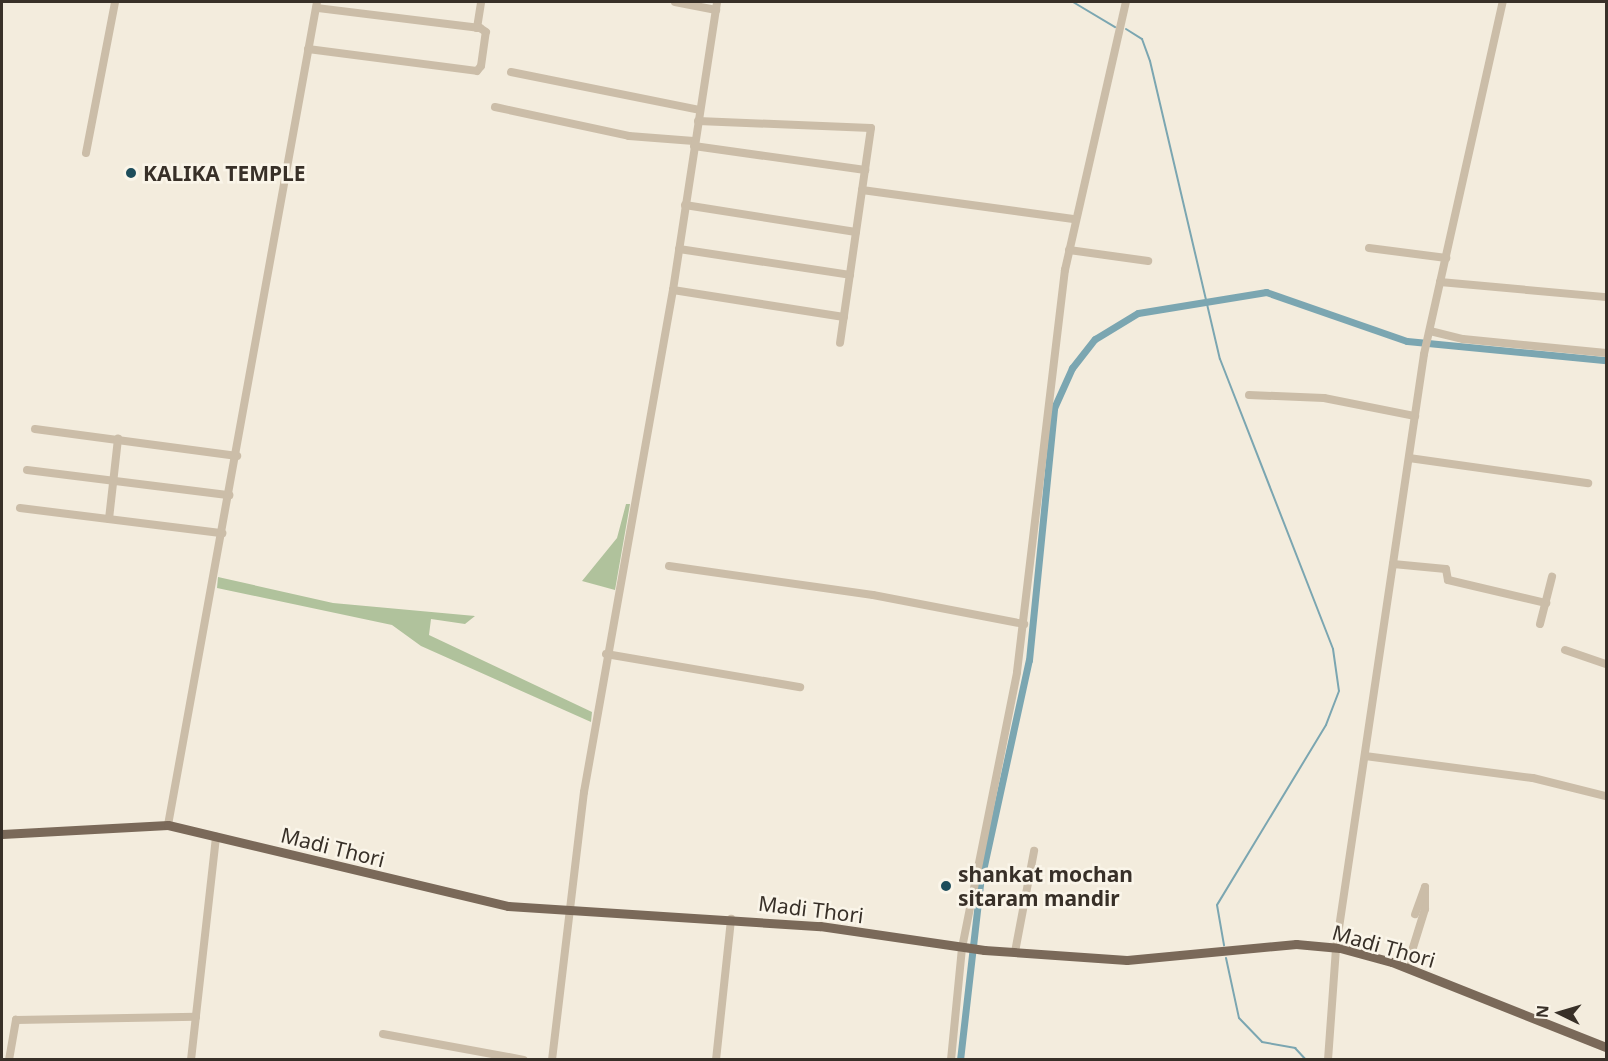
<!DOCTYPE html>
<style>
body{margin:0}
#map{position:relative;width:1608px;height:1061px;overflow:hidden;background:#f3ecdd;font-family:"Noto Sans",sans-serif}
div>[style]{position:absolute}
.green>*{inset:0;background:#b0c29c}
.stream>*{height:2px;margin:-1px;padding:0 1px;transform-origin:1px;border-radius:1px;background:#7ba6b1}
.canal>*{height:7px;margin:-3.5px;padding:0 3.5px;transform-origin:3.5px;border-radius:3.5px;background:#7ba6b1}
.minor>*{height:8px;margin:-4px;padding:0 4px;transform-origin:4px;border-radius:4px;background:#cbbda8}
.major>*{height:9px;margin:-4.5px;padding:0 4.5px;transform-origin:4.5px;border-radius:4.5px;background:#7a6959}
.dots>*{width:16px;height:16px;translate:-50% -50%;box-sizing:border-box;border:3px solid #faf5e9;border-radius:50%}
span{translate:-50% -50%;white-space:nowrap;text-align:center;line-height:1.15;-webkit-text-stroke:5px #faf5e9;paint-order:stroke}
.poi-label{font-size:21px;color:#383028;font-weight:700}
.left{translate:0 -50%;text-align:left}
.street-label{font-size:21px;color:#383028}
.frame{position:absolute;inset:0;border:3px solid #383028;pointer-events:none}
.north{position:absolute;left:1530px;top:983px;width:60px;height:60px;-webkit-text-stroke:4px #faf5e9;paint-order:stroke;rotate:275deg;font-size:16px;font-weight:700;line-height:24px;text-align:center;color:#383028}
.north::after{content:'';display:block;margin:auto;width:21px;height:27px;background:#383028;clip-path:polygon(50% 0,100% 100%,50% 72%,0 100%)}
</style>
<div id="map">
<div class="green">
<div style="clip-path:polygon(626px 504px,630px 504px,615px 590px,582px 581px,617px 538px)"></div>
<div style="clip-path:polygon(218px 577px,333px 603px,475px 616px,465px 624px,431px 619px,429px 635px,592px 712px,591px 722px,421px 646px,392px 625px,217px 588px)"></div>
</div>
<div class="stream">
<div style="left:1073px;top:2px;width:49px;rotate:30.8deg"></div>
<div style="left:1126px;top:29px;width:19px;rotate:32deg"></div>
<div style="left:1142px;top:39px;width:23px;rotate:70deg"></div>
<div style="left:1150px;top:61px;width:306px;rotate:76.8deg"></div>
<div style="left:1220px;top:359px;width:311px;rotate:68.7deg"></div>
<div style="left:1333px;top:649px;width:42px;rotate:81.9deg"></div>
<div style="left:1339px;top:691px;width:36px;rotate:111deg"></div>
<div style="left:1326px;top:725px;width:210px;rotate:121.2deg"></div>
<div style="left:1217px;top:905px;width:41px;rotate:80.1deg"></div>
<div style="left:1226px;top:958px;width:61px;rotate:77.8deg"></div>
<div style="left:1239px;top:1018px;width:33px;rotate:46deg"></div>
<div style="left:1262px;top:1042px;width:34px;rotate:10deg"></div>
<div style="left:1295px;top:1048px;width:16px;rotate:47deg"></div>
</div>
<div class="canal">
<div style="left:960px;top:1060px;width:177px;rotate:-83.5deg"></div>
<div style="left:980px;top:884px;width:229px;rotate:-77.7deg"></div>
<div style="left:1029px;top:660px;width:253px;rotate:-84.3deg"></div>
<div style="left:1054px;top:408px;width:44px;rotate:-65.8deg"></div>
<div style="left:1072px;top:368px;width:37px;rotate:-52deg"></div>
<div style="left:1095px;top:339px;width:50px;rotate:-31.2deg"></div>
<div style="left:1138px;top:313px;width:130px;rotate:-9.3deg"></div>
<div style="left:1266px;top:292px;width:149px;rotate:19.2deg"></div>
<div style="left:1407px;top:341px;width:200px;rotate:5.5deg"></div>
</div>
<div class="minor">
<div style="left:675px;top:2px;width:42px;rotate:11deg"></div>
<div style="left:477px;top:28px;width:26px;rotate:-81deg"></div>
<div style="left:308px;top:49px;width:170px;rotate:7.4deg"></div>
<div style="left:477px;top:71px;width:6px;rotate:-51deg"></div>
<div style="left:481px;top:66px;width:34px;rotate:-82deg"></div>
<div style="left:486px;top:32px;width:7px;rotate:-146deg"></div>
<div style="left:480px;top:28px;width:165px;rotate:-173deg"></div>
<div style="left:511px;top:72px;width:192px;rotate:11.4deg"></div>
<div style="left:495px;top:107px;width:137px;rotate:12.2deg"></div>
<div style="left:629px;top:136px;width:65px;rotate:4.4deg"></div>
<div style="left:698px;top:121px;width:173px;rotate:2.3deg"></div>
<div style="left:871px;top:128px;width:217px;rotate:98.2deg"></div>
<div style="left:694px;top:146px;width:173px;rotate:8deg"></div>
<div style="left:86px;top:153px;width:154px;rotate:-79.1deg"></div>
<div style="left:862px;top:190px;width:215px;rotate:7.8deg"></div>
<div style="left:685px;top:205px;width:173px;rotate:9deg"></div>
<div style="left:1369px;top:248px;width:78px;rotate:7.4deg"></div>
<div style="left:679px;top:249px;width:173px;rotate:8.6deg"></div>
<div style="left:1069px;top:250px;width:80px;rotate:7.9deg"></div>
<div style="left:1440px;top:282px;width:167px;rotate:5.2deg"></div>
<div style="left:673px;top:290px;width:173px;rotate:9deg"></div>
<div style="left:1430px;top:331px;width:34px;rotate:14deg"></div>
<div style="left:1463px;top:339px;width:144px;rotate:5.6deg"></div>
<div style="left:1249px;top:395px;width:75px;rotate:2.3deg"></div>
<div style="left:1324px;top:398px;width:93px;rotate:11.2deg"></div>
<div style="left:35px;top:429px;width:204px;rotate:7.6deg"></div>
<div style="left:1409px;top:458px;width:181px;rotate:8deg"></div>
<div style="left:27px;top:470px;width:204px;rotate:7.1deg"></div>
<div style="left:20px;top:508px;width:204px;rotate:7.1deg"></div>
<div style="left:109px;top:519px;width:81px;rotate:-83.6deg"></div>
<div style="left:1393px;top:564px;width:53px;rotate:5.4deg"></div>
<div style="left:1446px;top:569px;width:11px;rotate:80deg"></div>
<div style="left:1448px;top:580px;width:101px;rotate:13.2deg"></div>
<div style="left:669px;top:566px;width:206px;rotate:8.1deg"></div>
<div style="left:873px;top:595px;width:154px;rotate:10.9deg"></div>
<div style="left:1540px;top:624px;width:49px;rotate:-75.7deg"></div>
<div style="left:1565px;top:650px;width:43px;rotate:18.9deg"></div>
<div style="left:606px;top:654px;width:197px;rotate:9.7deg"></div>
<div style="left:1365px;top:756px;width:169px;rotate:7.5deg"></div>
<div style="left:1533px;top:778px;width:75px;rotate:13.9deg"></div>
<div style="left:168px;top:825px;width:836px;rotate:-79.74deg"></div>
<div style="left:1015px;top:952px;width:103px;rotate:-79.3deg"></div>
<div style="left:1407px;top:967px;width:61px;rotate:-72.8deg"></div>
<div style="left:1425px;top:909px;width:22px;rotate:-90deg"></div>
<div style="left:1425px;top:887px;width:29px;rotate:110deg"></div>
<div style="left:383px;top:1034px;width:143px;rotate:10.4deg"></div>
<div style="left:9px;top:1060px;width:41px;rotate:-80.1deg"></div>
<div style="left:16px;top:1020px;width:180px;rotate:-1deg"></div>
<div style="left:191px;top:1060px;width:225px;rotate:-83.6deg"></div>
<div style="left:552px;top:1060px;width:270px;rotate:-83.2deg"></div>
<div style="left:584px;top:792px;width:510px;rotate:-79.95deg"></div>
<div style="left:673px;top:290px;width:291px;rotate:-81.3deg"></div>
<div style="left:716px;top:1060px;width:142px;rotate:-83.9deg"></div>
<div style="left:951px;top:1060px;width:113px;rotate:-84.4deg"></div>
<div style="left:962px;top:948px;width:281px;rotate:-78.7deg"></div>
<div style="left:1017px;top:672px;width:405px;rotate:-83.2deg"></div>
<div style="left:1065px;top:270px;width:275px;rotate:-77.2deg"></div>
<div style="left:1328px;top:1060px;width:112px;rotate:-85.9deg"></div>
<div style="left:1336px;top:948px;width:600px;rotate:-81.57deg"></div>
<div style="left:1424px;top:354px;width:361px;rotate:-77.4deg"></div>
</div>
<div class="major">
<div style="left:2px;top:834px;width:166px;rotate:-3.1deg"></div>
<div style="left:168px;top:825px;width:350px;rotate:13.4deg"></div>
<div style="left:508px;top:906px;width:313px;rotate:3.7deg"></div>
<div style="left:820px;top:926px;width:166px;rotate:8.3deg"></div>
<div style="left:984px;top:950px;width:143px;rotate:4deg"></div>
<div style="left:1127px;top:960px;width:170px;rotate:-5.4deg"></div>
<div style="left:1296px;top:944px;width:44px;rotate:5.2deg"></div>
<div style="left:1340px;top:948px;width:54px;rotate:15.1deg"></div>
<div style="left:1392px;top:962px;width:230px;rotate:21.7deg"></div>
</div>
<div class="dots">
<div style="left:131px;top:173px;background:#1d4d5b"></div>
<div style="left:946px;top:886px;background:#1d4d5b"></div>
</div>
<div class="poi-label">
<span class="left" style="left:143px;top:173px">KALIKA TEMPLE</span>
<span class="left" style="left:958px;top:886px">shankat mochan<br>sitaram mandir</span>
</div>
<div class="street-label">
<span style="left:333px;top:847px;rotate:14deg">Madi Thori</span>
<span style="left:811px;top:909px;rotate:7deg">Madi Thori</span>
<span style="left:1384px;top:946px;rotate:16deg">Madi Thori</span>
</div>
<div class="frame"></div>
<div class="north">N</div>
</div>
